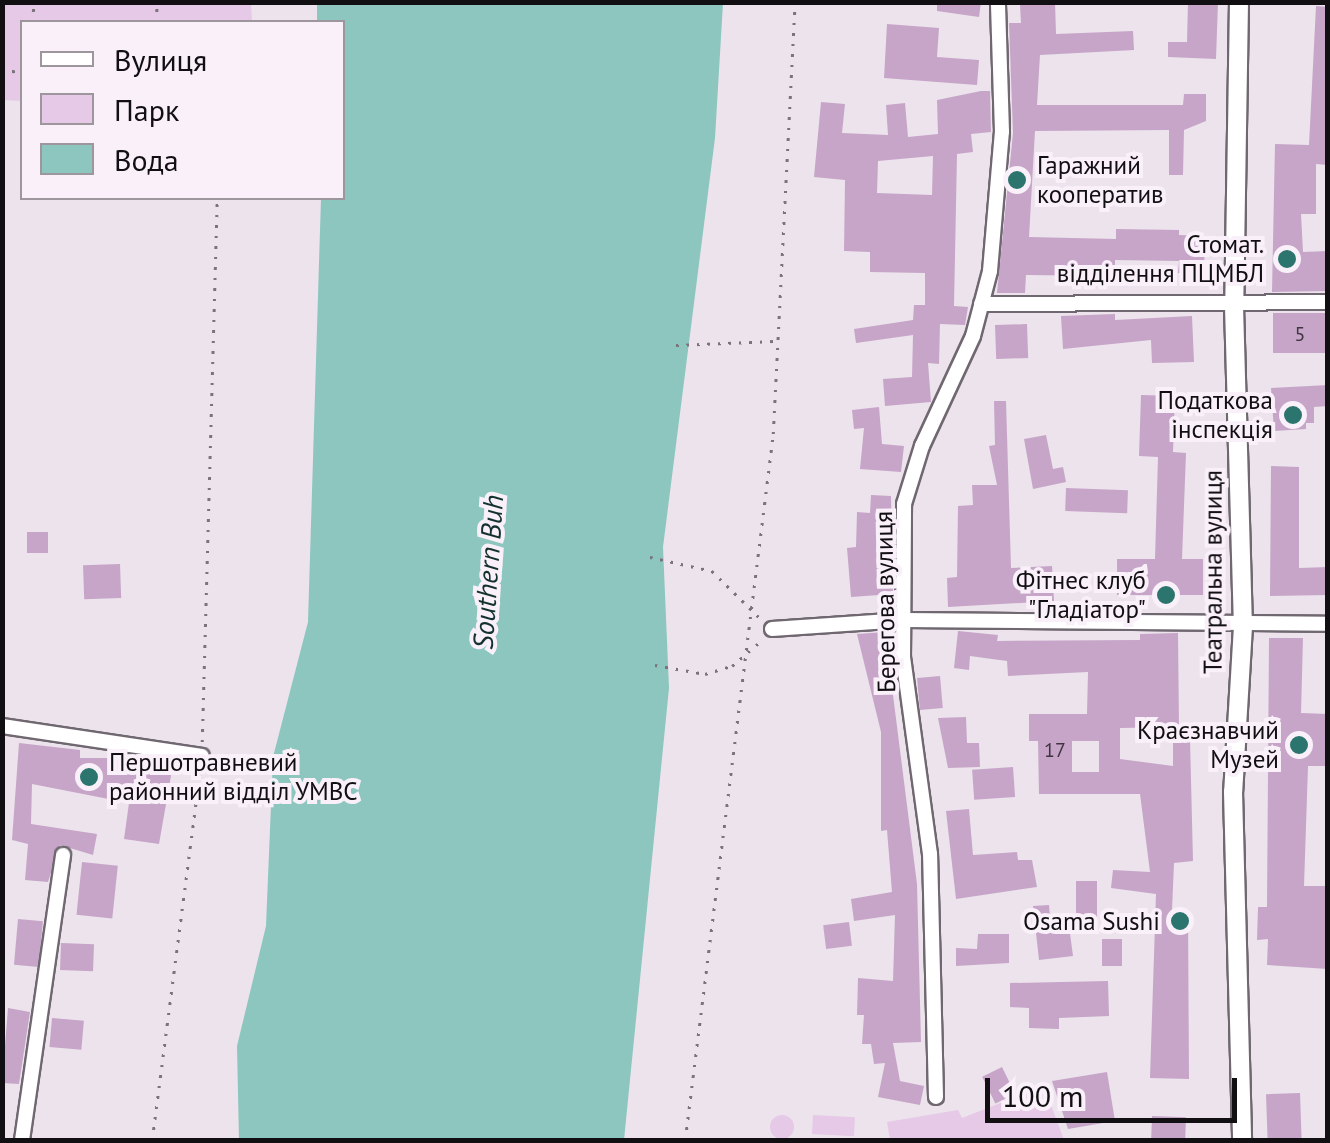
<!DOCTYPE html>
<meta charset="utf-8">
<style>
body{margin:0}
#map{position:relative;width:1330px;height:1143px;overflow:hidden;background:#ece3ec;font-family:"PT Sans",sans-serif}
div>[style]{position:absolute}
.green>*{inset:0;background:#e6c8e7;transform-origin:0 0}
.round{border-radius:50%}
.water>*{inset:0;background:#8cc6bf}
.building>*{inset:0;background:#c6a5c8;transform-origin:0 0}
.path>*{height:2.5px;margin-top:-1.25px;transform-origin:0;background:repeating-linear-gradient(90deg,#7a747a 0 2.5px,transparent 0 10.5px)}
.roads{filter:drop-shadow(2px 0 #706870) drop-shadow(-2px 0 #706870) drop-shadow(0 2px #706870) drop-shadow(0 -2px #706870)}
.minor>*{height:14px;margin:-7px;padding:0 7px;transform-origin:7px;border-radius:7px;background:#fff}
.tertiary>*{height:18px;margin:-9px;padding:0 9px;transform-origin:9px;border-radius:9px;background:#fff}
.dots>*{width:28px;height:28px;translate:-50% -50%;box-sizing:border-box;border:5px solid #f9f0f9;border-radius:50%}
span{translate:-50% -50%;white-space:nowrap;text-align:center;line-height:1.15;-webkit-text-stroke:8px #f9f0f9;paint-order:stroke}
.number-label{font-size:20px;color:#3f3440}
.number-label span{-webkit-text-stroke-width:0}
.poi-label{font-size:25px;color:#120f12}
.left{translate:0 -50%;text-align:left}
.right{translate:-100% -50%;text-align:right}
.street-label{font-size:25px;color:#120f12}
.water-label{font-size:28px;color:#13312e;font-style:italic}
.frame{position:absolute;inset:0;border:5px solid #120f12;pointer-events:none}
.legend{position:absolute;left:20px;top:20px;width:325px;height:180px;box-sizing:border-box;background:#f9f0f9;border:2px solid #9d969d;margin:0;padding:12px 18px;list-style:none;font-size:30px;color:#120f12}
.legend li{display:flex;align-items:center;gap:20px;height:50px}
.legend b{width:50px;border:2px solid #9d969d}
.scale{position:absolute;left:985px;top:1078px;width:252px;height:45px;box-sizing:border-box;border:5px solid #120f12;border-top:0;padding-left:12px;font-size:30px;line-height:35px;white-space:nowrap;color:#120f12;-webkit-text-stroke:8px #f9f0f9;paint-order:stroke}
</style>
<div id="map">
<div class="green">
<div style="clip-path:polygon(2px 3px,251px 3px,252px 22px,22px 22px,22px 101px,3px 100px)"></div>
<div style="clip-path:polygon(1044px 1086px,1064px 1140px,890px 1140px,887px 1122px,958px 1110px,962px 1118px)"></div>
<div class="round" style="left:770px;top:1115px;width:24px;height:24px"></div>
<div style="left:813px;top:1115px;width:42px;height:19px;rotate:3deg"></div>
</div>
<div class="water">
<div style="clip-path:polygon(317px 3px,723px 3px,715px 138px,663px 547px,669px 688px,624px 1140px,239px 1140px,237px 1046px,266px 926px,273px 757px,308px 622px,321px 198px,342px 198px,342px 22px,317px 22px)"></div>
</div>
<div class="building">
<div style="clip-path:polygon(937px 2px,981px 2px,979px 17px,937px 11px)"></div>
<div style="clip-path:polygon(1055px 2px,1056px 34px,1133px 31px,1134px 50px,1040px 55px,1037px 105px,1183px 105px,1184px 94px,1206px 94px,1206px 121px,1184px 130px,1183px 175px,1169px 175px,1169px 130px,1035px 131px,1029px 237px,1116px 239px,1116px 229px,1179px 230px,1179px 235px,1205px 236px,1204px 274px,1178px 273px,1179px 261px,1115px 260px,1115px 276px,1026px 275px,1025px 293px,997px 293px,1013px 133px,1009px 23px,1021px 23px,1020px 5px)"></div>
<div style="clip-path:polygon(1188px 2px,1218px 2px,1216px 59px,1168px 57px,1168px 42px,1187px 42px)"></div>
<div style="clip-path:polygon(1316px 6px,1328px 7px,1328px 165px,1316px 164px,1316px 214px,1301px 214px,1303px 252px,1328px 251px,1328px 291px,1272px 292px,1275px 144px,1309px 145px)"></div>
<div style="clip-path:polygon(887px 24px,939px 28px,937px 57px,979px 60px,977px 85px,884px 78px)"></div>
<div style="clip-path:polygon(evenodd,981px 91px,990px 91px,991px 132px,971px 134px,973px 152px,957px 154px,954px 306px,968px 307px,965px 325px,940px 324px,939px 364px,928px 363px,931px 402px,885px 406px,883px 379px,912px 377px,913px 335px,856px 343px,854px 329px,913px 320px,914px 305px,925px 305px,925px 273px,870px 272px,870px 252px,844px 251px,845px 180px,814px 177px,821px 102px,845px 104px,842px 133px,888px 135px,886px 105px,905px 103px,908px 137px,938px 134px,937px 100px,981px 91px,933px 156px,932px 195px,877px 193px,878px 161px,933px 156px)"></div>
<div style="left:1273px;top:313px;width:55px;height:40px"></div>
<div style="clip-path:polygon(1115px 314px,1115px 320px,1192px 316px,1194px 362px,1152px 363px,1151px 340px,1063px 349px,1061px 316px)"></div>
<div style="left:1027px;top:324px;width:34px;height:32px;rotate:88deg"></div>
<div style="clip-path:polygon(1328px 385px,1328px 406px,1314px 407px,1314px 423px,1306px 423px,1306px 429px,1274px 431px,1271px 388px)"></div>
<div style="clip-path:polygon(1141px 395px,1175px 396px,1173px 452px,1186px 453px,1182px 559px,1203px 559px,1203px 595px,1117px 595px,1117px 559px,1155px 559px,1158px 457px,1139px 456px)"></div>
<div style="clip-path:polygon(994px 401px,1006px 401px,1011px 568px,1052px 566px,1054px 601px,948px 607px,947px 578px,957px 577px,958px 506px,973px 505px,972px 485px,997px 485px,989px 446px,995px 445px)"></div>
<div style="clip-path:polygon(879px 407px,882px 444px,904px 446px,901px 472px,860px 469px,864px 428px,854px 429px,852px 410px)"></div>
<div style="clip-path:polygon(1046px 435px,1053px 469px,1063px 467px,1066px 482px,1033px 489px,1024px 439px)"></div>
<div style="clip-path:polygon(1271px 466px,1299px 467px,1299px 568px,1328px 567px,1328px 595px,1270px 596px)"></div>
<div style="left:1066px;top:488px;width:62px;height:23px;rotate:2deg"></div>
<div style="clip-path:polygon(871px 495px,891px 496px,893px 594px,851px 597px,847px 548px,856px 547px,857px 512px,870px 513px)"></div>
<div style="left:27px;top:532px;width:21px;height:21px"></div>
<div style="left:120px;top:564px;width:34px;height:37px;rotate:88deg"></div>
<div style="clip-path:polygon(evenodd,958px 631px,998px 635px,997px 641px,1140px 640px,1140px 634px,1178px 633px,1179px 727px,1120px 728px,1120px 759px,1173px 766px,1173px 740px,1190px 739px,1193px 861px,1174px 863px,1172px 910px,1188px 910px,1189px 1079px,1150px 1078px,1156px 894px,1111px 888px,1113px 870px,1150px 872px,1140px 794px,1039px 794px,1038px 741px,1029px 741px,1029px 714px,1087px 714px,1088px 672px,1008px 676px,1007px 661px,970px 656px,969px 670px,954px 668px,958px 631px,1072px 741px,1099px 741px,1099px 772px,1072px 772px,1072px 741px)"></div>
<div style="clip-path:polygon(885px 632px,917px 884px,921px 1042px,893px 1043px,900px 1081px,924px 1086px,920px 1105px,878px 1097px,885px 1063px,874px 1064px,871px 1044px,862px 1044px,864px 1015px,857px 1015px,858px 978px,893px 981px,895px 915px,854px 921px,851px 899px,892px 892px,887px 830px,881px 831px,881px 732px,857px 634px)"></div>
<div style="clip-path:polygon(1269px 638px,1303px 638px,1301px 713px,1328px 714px,1328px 766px,1308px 766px,1304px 886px,1328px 886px,1328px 969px,1267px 965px,1268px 939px,1257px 940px,1258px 907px,1267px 907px)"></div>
<div style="left:940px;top:676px;width:32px;height:23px;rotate:85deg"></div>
<div style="clip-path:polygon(966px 717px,967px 743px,979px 743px,980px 767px,948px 768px,938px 718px)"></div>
<div style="clip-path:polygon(19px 743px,80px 750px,80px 758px,142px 758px,142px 764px,172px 770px,159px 844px,124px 839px,129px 803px,32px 784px,31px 824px,97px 834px,93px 855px,60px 845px,48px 882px,25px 880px,28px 844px,12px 840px)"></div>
<div style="left:1013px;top:767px;width:30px;height:41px;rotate:86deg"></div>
<div style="clip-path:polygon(969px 809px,973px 855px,1017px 852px,1018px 860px,1032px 860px,1037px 887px,956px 899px,946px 811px)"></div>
<div style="left:82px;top:862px;width:36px;height:53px;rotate:6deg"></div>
<div style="left:1076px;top:881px;width:21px;height:36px"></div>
<div style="clip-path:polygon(1049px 905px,1051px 928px,1069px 926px,1073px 956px,1039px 960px,1033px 906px)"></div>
<div style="left:18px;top:919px;width:25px;height:46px;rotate:5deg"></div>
<div style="left:849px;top:922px;width:24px;height:26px;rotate:83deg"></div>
<div style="clip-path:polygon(978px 934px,1009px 934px,1009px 963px,956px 966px,956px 948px,977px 949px)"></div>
<div style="left:1102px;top:939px;width:20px;height:27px"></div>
<div style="left:61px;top:943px;width:33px;height:27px;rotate:2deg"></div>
<div style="clip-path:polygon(1108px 981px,1109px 1016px,1059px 1018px,1059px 1029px,1029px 1028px,1029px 1008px,1010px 1007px,1010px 983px)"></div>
<div style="clip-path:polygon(8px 1008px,30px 1012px,19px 1084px,2px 1083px)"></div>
<div style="left:52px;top:1018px;width:32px;height:29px;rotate:5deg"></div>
<div style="left:1002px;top:1067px;width:30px;height:22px;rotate:64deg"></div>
<div style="clip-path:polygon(1107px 1072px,1115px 1121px,1068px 1129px,1052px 1081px)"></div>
<div style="left:1300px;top:1093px;width:47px;height:34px;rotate:88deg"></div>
<div style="left:1152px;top:1116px;width:34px;height:24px;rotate:2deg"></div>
</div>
<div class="path">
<div style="left:32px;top:22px;width:20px;rotate:-84deg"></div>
<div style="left:156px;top:22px;width:20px;rotate:-87deg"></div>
<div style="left:2px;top:69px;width:20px;rotate:11deg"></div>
<div style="left:676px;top:345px;width:98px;rotate:-2.3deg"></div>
<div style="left:650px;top:557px;width:64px;rotate:12.7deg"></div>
<div style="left:712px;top:571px;width:67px;rotate:44.4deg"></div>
<div style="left:655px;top:665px;width:51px;rotate:10.2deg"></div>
<div style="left:705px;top:674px;width:28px;rotate:-17deg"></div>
<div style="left:732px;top:666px;width:38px;rotate:-41deg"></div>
<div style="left:202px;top:742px;width:544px;rotate:-88.42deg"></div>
<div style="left:152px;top:1140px;width:373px;rotate:-82.6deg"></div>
<div style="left:685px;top:1140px;width:711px;rotate:-82.89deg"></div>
<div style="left:773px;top:434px;width:433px;rotate:-87.1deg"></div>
</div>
<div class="roads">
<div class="minor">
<div style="left:981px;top:304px;width:347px;rotate:-0.3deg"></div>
<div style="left:772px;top:629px;width:132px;rotate:-3.9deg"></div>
<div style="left:904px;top:620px;width:424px;rotate:0.5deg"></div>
<div style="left:2px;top:726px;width:202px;rotate:8.5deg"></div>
<div style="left:936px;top:1097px;width:243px;rotate:-91.4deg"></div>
<div style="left:930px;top:854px;width:198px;rotate:-97.8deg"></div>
<div style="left:903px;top:658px;width:154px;rotate:-89.6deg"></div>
<div style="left:904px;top:504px;width:61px;rotate:-72.8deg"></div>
<div style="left:922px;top:446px;width:121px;rotate:-65.1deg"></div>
<div style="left:973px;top:336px;width:67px;rotate:-75.3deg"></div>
<div style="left:990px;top:271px;width:140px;rotate:-85.1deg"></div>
<div style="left:1002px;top:132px;width:130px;rotate:-91.8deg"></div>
<div style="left:22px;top:1140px;width:288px;rotate:-81.8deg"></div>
</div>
<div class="tertiary">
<div style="left:1239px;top:2px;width:304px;rotate:90.9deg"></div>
<div style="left:1234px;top:306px;width:320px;rotate:88.4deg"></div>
<div style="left:1243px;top:626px;width:166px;rotate:93.4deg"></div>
<div style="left:1233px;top:792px;width:348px;rotate:88.5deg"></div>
</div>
</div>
<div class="dots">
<div style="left:1017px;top:180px;background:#2c746e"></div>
<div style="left:1287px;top:259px;background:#2c746e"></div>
<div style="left:1293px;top:415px;background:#2c746e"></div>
<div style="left:1166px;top:595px;background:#2c746e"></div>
<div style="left:1299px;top:745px;background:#2c746e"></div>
<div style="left:89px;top:777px;background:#2c746e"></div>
<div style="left:1180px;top:921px;background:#2c746e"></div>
</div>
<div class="number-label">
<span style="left:1300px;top:334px">5</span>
<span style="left:1055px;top:750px">17</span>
</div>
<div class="poi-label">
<span class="left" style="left:1037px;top:180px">Гаражний<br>кооператив</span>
<span class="right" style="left:1264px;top:259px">Стомат.<br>відділення ПЦМБЛ</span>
<span class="right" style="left:1273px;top:415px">Податкова<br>інспекція</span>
<span class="right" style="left:1146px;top:595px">Фітнес клуб<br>"Гладіатор"</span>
<span class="right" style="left:1279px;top:745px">Краєзнавчий<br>Музей</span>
<span class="left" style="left:109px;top:777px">Першотравневий<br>районний відділ УМВС</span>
<span class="right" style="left:1160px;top:921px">Osama Sushi</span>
</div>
<div class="street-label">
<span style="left:1213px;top:572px;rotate:-90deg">Театральна вулиця</span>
<span style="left:885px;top:602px;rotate:-91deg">Берегова вулиця</span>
</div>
<div class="water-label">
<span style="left:488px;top:572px;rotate:-86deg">Southern Buh</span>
</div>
<div class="frame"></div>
<ul class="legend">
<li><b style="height:12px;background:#fff"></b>Вулиця</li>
<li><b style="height:28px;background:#e6c8e7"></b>Парк</li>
<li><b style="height:28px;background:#8cc6bf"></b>Вода</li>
</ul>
<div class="scale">100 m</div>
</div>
